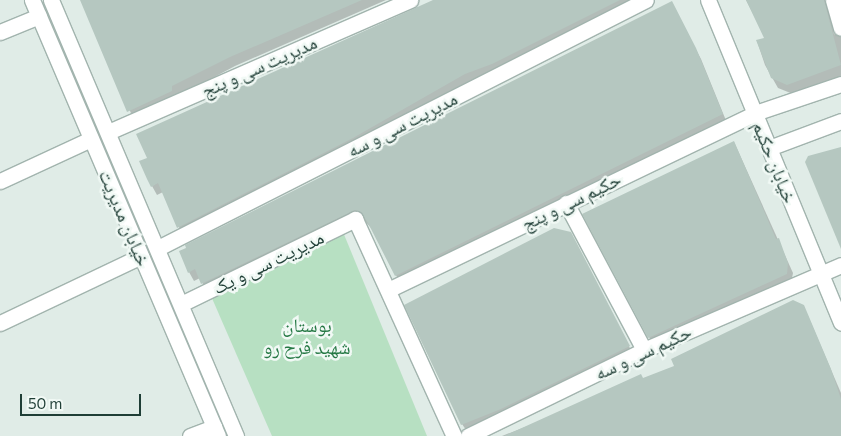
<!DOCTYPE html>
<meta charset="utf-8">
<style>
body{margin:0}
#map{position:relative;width:841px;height:436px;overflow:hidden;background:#e0ece7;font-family:Commissioner,"Noto Naskh Arabic",sans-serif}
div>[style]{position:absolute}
.green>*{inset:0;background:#b7e0c2}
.shadow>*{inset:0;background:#0003}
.building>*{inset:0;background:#b5c7c0}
.roads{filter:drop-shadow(1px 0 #a2b4ae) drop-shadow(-1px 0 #a2b4ae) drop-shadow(0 1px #a2b4ae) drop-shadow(0 -1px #a2b4ae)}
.street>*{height:15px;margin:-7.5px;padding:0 7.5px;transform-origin:7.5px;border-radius:7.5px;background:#fff}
.secondary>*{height:15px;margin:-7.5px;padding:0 7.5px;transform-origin:7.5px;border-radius:7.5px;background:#fff}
span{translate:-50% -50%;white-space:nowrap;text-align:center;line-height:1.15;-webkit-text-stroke:5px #f1f9f5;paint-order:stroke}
.street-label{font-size:19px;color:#1f3e36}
.park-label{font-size:19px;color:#267945}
.scale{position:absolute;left:20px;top:394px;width:121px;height:22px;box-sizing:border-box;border:2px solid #1f3e36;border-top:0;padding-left:6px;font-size:15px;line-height:18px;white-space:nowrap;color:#1f3e36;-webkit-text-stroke:4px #f1f9f5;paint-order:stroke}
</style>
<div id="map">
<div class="green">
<div style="clip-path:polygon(343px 232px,427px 436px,272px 436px,211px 296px)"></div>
</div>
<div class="shadow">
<div style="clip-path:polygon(81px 0,386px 0,235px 66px,134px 120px)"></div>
<div style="clip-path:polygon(434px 0,642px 0,183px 236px,163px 192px,157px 195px,152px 186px)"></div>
<div style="clip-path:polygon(746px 0,837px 0,831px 3px,829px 13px,834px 34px,841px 37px,841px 76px,793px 94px,778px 88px,765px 65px,757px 41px,766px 39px)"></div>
<div style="clip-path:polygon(676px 12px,701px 59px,727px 123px,401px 285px,373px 230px,362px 218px,207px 292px,200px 278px,194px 281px,189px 272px,181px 252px)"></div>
<div style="clip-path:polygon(734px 142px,793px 273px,791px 283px,654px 346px,649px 337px)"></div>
<div style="clip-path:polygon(576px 243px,634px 356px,468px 433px,462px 424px)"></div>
<div style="clip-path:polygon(808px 316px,841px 393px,841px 436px,502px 436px)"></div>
</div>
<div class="building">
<div style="clip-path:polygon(80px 0,362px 0,230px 57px,172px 86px,172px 91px,127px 112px)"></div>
<div style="clip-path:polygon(433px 0,620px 0,492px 64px,465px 74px,353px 138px,177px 228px,158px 183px,151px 187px,147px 179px,139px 161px,147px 158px,136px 134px)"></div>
<div style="clip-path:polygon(746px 0,824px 0,841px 65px,787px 85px,771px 78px,756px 40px,764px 38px)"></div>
<div style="clip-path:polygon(672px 1px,696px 48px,723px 114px,395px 276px,368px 223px,361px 212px,355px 210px,201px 284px,195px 269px,188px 273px,179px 251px,186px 248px,185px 245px)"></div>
<div style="clip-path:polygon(734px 141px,776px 239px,779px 238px,784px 252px,788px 263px,787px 274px,648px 338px,582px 214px)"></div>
<div style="clip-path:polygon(841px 147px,841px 249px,805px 162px,808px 156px)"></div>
<div style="clip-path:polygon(554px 228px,571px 232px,630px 346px,501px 409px,461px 425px,404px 305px)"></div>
<div style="clip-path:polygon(793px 300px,804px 305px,831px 369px,841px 399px,841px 436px,504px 436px,641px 374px,643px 378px,674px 366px,671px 359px)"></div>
</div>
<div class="roads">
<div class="street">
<div style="left:833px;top:0;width:29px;rotate:74deg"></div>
<div style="left:0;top:32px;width:42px;rotate:-22.3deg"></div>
<div style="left:108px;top:132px;width:330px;rotate:-23.6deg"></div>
<div style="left:0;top:181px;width:100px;rotate:-24.8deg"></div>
<div style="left:566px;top:203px;width:166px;rotate:62deg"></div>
<div style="left:158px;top:248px;width:547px;rotate:-26.94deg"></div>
<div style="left:388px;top:290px;width:407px;rotate:-25.7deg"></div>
<div style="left:181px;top:304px;width:194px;rotate:-26deg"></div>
<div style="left:355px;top:219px;width:239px;rotate:65.5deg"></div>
<div style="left:0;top:323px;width:156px;rotate:-25.4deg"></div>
<div style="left:190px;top:436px;width:26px;rotate:-21deg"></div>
<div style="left:468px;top:436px;width:196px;rotate:-26deg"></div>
<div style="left:644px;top:350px;width:215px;rotate:-23.3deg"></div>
</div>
<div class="secondary">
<div style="left:32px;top:0;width:474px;rotate:66.9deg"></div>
<div style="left:51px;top:0;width:474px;rotate:67deg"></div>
<div style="left:708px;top:0;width:349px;rotate:67.6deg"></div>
<div style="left:755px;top:113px;width:91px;rotate:-18.6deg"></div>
<div style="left:769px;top:148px;width:77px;rotate:-20.6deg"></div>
</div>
</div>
<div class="street-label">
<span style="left:259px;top:66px;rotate:-24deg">مدیریت سی و پنج</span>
<span style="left:402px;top:124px;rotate:-27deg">مدیریت سی و سه</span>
<span style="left:775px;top:162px;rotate:68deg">خیابان حکیم</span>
<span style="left:571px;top:201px;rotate:-26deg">حکیم سی و پنج</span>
<span style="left:125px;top:218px;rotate:67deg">خیابان مدیریت</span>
<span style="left:268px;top:262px;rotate:-26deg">مدیریت سی و یک</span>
<span style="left:643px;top:352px;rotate:-25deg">حکیم سی و سه</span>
</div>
<div class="park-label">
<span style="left:307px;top:336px">بوستان<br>شهید فرح رو</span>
</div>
<div class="scale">50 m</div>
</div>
